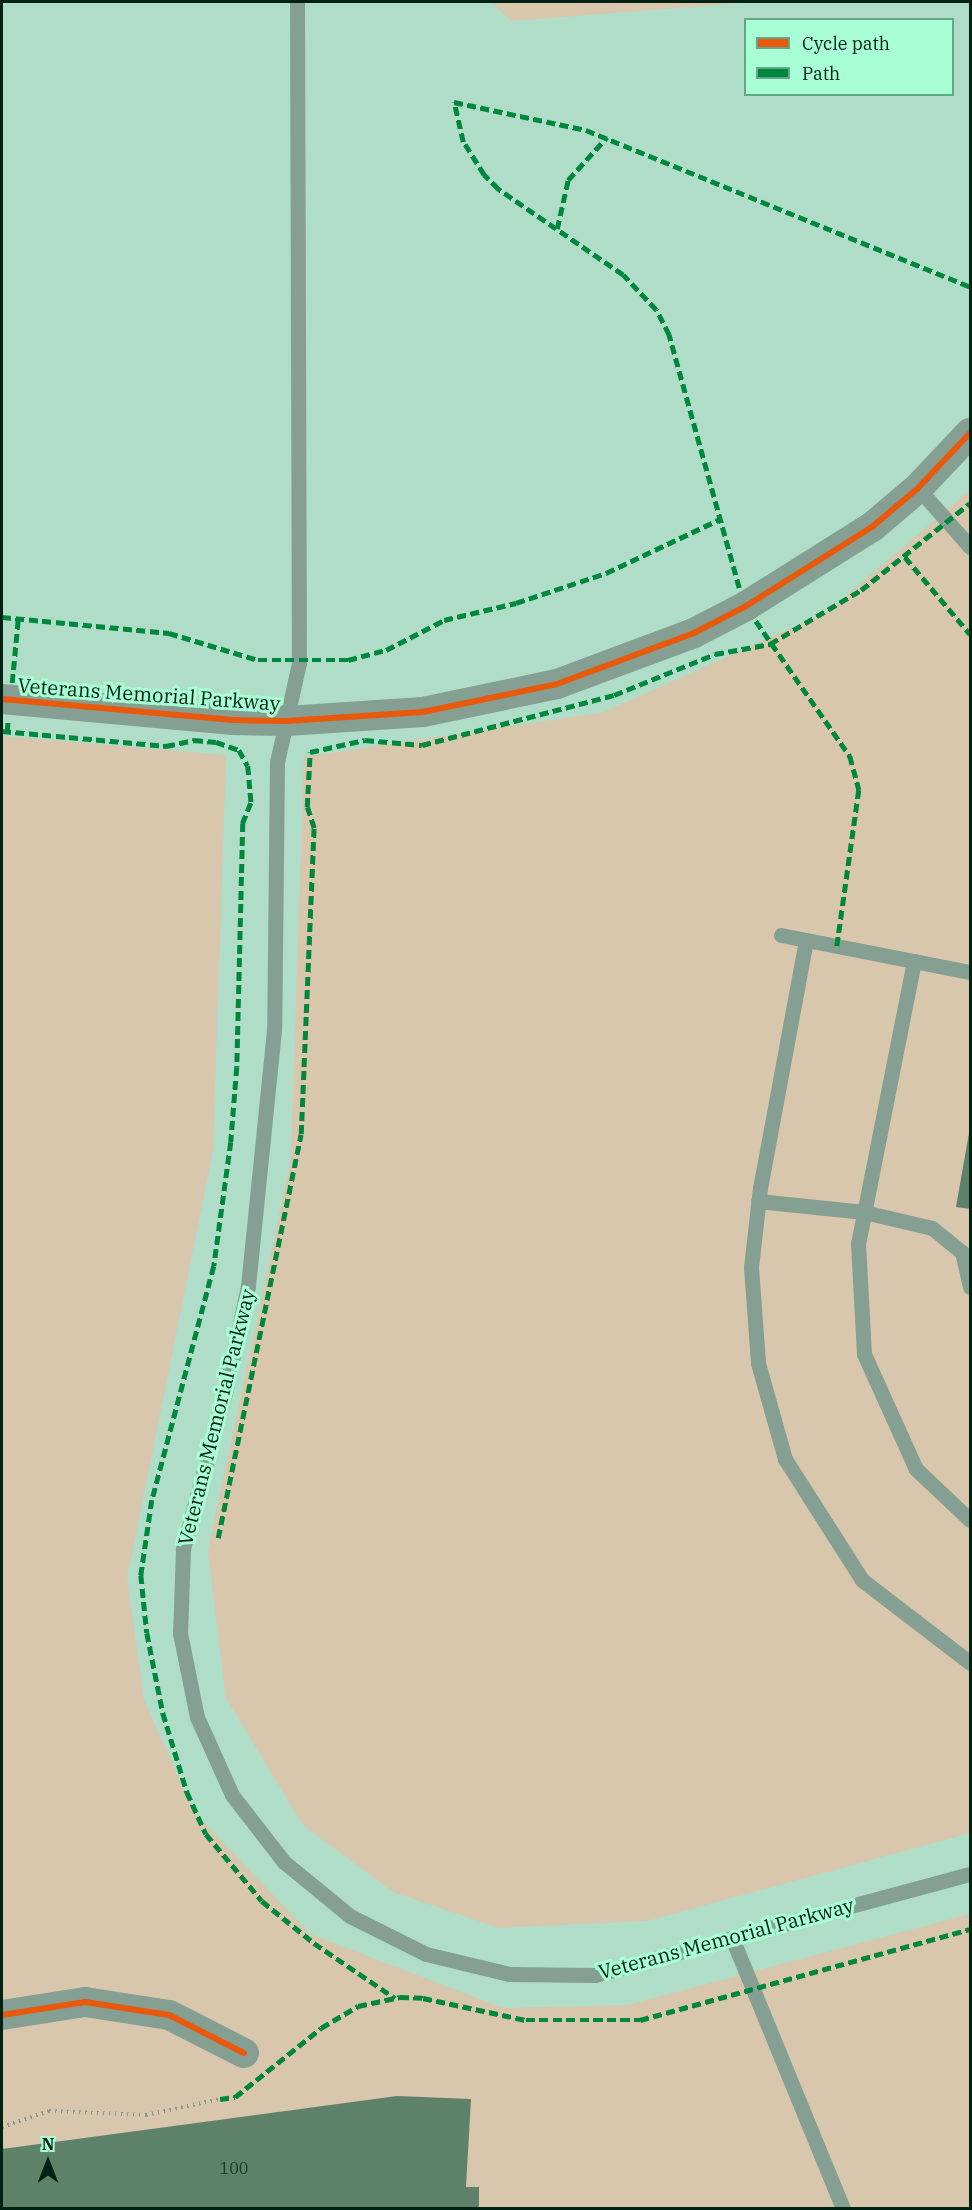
<!DOCTYPE html>
<style>
body{margin:0}
#map{position:relative;width:972px;height:2210px;overflow:hidden;background:#afddc7;font-family:"IBM Plex Serif",serif}
div>[style]{position:absolute}
.green>*{inset:0;background:#d8c6ad}
.building>*{inset:0;background:#5e8269}
.path>*{height:4px;margin-top:-2px;transform-origin:0;background:repeating-linear-gradient(90deg,#839c90 0 1.5px,transparent 0 6px)}
.service>*{height:15px;margin:-7.5px;padding:0 7.5px;transform-origin:7.5px;border-radius:7.5px;background:#869f93}
.minor>*{height:30px;margin:-15px;padding:0 15px;transform-origin:15px;border-radius:15px;background:#869f93}
.quiet>*{height:4.5px;margin-top:-2.25px;transform-origin:0;background:repeating-linear-gradient(90deg,#00873e 0 9px,transparent 0 13.5px)}
.cycleway>*{height:6px;margin:-3px;padding:0 3px;transform-origin:3px;border-radius:3px;background:#e8590c}
span{translate:-50% -50%;white-space:nowrap;text-align:center;line-height:1.15;-webkit-text-stroke:6px #a8fed5;paint-order:stroke}
.number-label{font-size:16px;color:#183a29}
.number-label span{-webkit-text-stroke-width:0}
.street-label{font-size:20px;color:#002214}
.frame{position:absolute;inset:0;border:3px solid #002214;pointer-events:none}
.legend{position:absolute;left:744px;top:18px;width:210px;height:78px;box-sizing:border-box;background:#a8fed5;border:2px solid #65a688;margin:0;padding:8px 10px;list-style:none;font-size:18px;color:#002214}
.legend li{display:flex;align-items:center;gap:12px;height:30px}
.legend b{width:30px;border:2px solid #65a688}
.north{position:absolute;left:18px;top:2132px;width:60px;height:60px;-webkit-text-stroke:4px #a8fed5;paint-order:stroke;rotate:0deg;font-size:16px;font-weight:700;line-height:24px;text-align:center;color:#002214}
.north::after{content:'';display:block;margin:auto;width:21px;height:27px;background:#002214;clip-path:polygon(50% 0,100% 100%,50% 72%,0 100%)}
</style>
<div id="map">
<div class="green">
<div style="clip-path:polygon(490px 2px,752px 2px,512px 21px)"></div>
<div style="clip-path:polygon(970px 490px,970px 1833px,647px 1921px,499px 1928px,393px 1892px,303px 1825px,226px 1698px,208px 1551px,291px 1159px,304px 757px,604px 712px,827px 612px)"></div>
<div style="clip-path:polygon(2px 736px,226px 755px,213px 1150px,127px 1578px,144px 1700px,195px 1813px,310px 1934px,503px 2008px,628px 2005px,970px 1914px,970px 2208px,2px 2208px)"></div>
</div>
<div class="building">
<div style="clip-path:polygon(969px 1133px,970px 1133px,970px 1209px,956px 1207px)"></div>
<div style="clip-path:polygon(397px 2096px,471px 2099px,466px 2187px,479px 2187px,479px 2208px,2px 2208px,2px 2149px)"></div>
</div>
<div class="path">
<div style="left:2px;top:2127px;width:50px;rotate:-18.8deg"></div>
<div style="left:49px;top:2111px;width:97px;rotate:2.4deg"></div>
<div style="left:146px;top:2115px;width:76px;rotate:-12.2deg"></div>
</div>
<div class="service">
<div style="left:297px;top:2px;width:661px;rotate:89.83deg"></div>
<div style="left:299px;top:663px;width:101px;rotate:102.5deg"></div>
<div style="left:277px;top:762px;width:268px;rotate:90.6deg"></div>
<div style="left:274px;top:1030px;width:257px;rotate:95.8deg"></div>
<div style="left:248px;top:1286px;width:109px;rotate:102.1deg"></div>
<div style="left:225px;top:1393px;width:162px;rotate:105.1deg"></div>
<div style="left:183px;top:1549px;width:84px;rotate:92deg"></div>
<div style="left:180px;top:1633px;width:86px;rotate:78.6deg"></div>
<div style="left:197px;top:1717px;width:85px;rotate:65.8deg"></div>
<div style="left:232px;top:1795px;width:85px;rotate:52.2deg"></div>
<div style="left:284px;top:1862px;width:85px;rotate:39.3deg"></div>
<div style="left:350px;top:1916px;width:85px;rotate:26.6deg"></div>
<div style="left:426px;top:1954px;width:85px;rotate:13.5deg"></div>
<div style="left:509px;top:1974px;width:86px;rotate:0.7deg"></div>
<div style="left:595px;top:1975px;width:388px;rotate:-15.1deg"></div>
<div style="left:918px;top:488px;width:79px;rotate:48.6deg"></div>
<div style="left:781px;top:935px;width:193px;rotate:11.1deg"></div>
<div style="left:806px;top:940px;width:252px;rotate:100.5deg"></div>
<div style="left:760px;top:1188px;width:80px;rotate:96.5deg"></div>
<div style="left:751px;top:1267px;width:96px;rotate:85.8deg"></div>
<div style="left:758px;top:1363px;width:100px;rotate:74.3deg"></div>
<div style="left:785px;top:1459px;width:143px;rotate:57.5deg"></div>
<div style="left:862px;top:1580px;width:136px;rotate:37.5deg"></div>
<div style="left:914px;top:961px;width:288px;rotate:101.2deg"></div>
<div style="left:858px;top:1243px;width:111px;rotate:86.9deg"></div>
<div style="left:864px;top:1354px;width:126px;rotate:65.7deg"></div>
<div style="left:916px;top:1469px;width:74px;rotate:43.4deg"></div>
<div style="left:758px;top:1201px;width:107px;rotate:5.9deg"></div>
<div style="left:864px;top:1212px;width:70px;rotate:13.2deg"></div>
<div style="left:932px;top:1228px;width:38px;rotate:39deg"></div>
<div style="left:962px;top:1252px;width:36px;rotate:77deg"></div>
<div style="left:732px;top:1938px;width:292px;rotate:67.7deg"></div>
</div>
<div class="minor">
<div style="left:2px;top:699px;width:232px;rotate:5.2deg"></div>
<div style="left:233px;top:720px;width:54px;rotate:1.1deg"></div>
<div style="left:287px;top:721px;width:136px;rotate:-3.8deg"></div>
<div style="left:423px;top:712px;width:137px;rotate:-11.8deg"></div>
<div style="left:557px;top:684px;width:146px;rotate:-20.4deg"></div>
<div style="left:694px;top:633px;width:59px;rotate:-27.4deg"></div>
<div style="left:746px;top:606px;width:149px;rotate:-32.1deg"></div>
<div style="left:872px;top:527px;width:60px;rotate:-40.3deg"></div>
<div style="left:918px;top:488px;width:76px;rotate:-46.6deg"></div>
<div style="left:2px;top:2015px;width:84px;rotate:-8.9deg"></div>
<div style="left:85px;top:2002px;width:85px;rotate:8.8deg"></div>
<div style="left:169px;top:2015px;width:84px;rotate:26.9deg"></div>
</div>
<div class="quiet">
<div style="left:557px;top:229px;width:50px;rotate:-77.3deg"></div>
<div style="left:568px;top:180px;width:58px;rotate:-47.8deg"></div>
<div style="left:905px;top:557px;width:101px;rotate:49.8deg"></div>
<div style="left:739px;top:588px;width:263px;rotate:-105.5deg"></div>
<div style="left:669px;top:335px;width:28px;rotate:-117deg"></div>
<div style="left:656px;top:310px;width:48px;rotate:-133.3deg"></div>
<div style="left:623px;top:275px;width:152px;rotate:-145.5deg"></div>
<div style="left:498px;top:189px;width:20px;rotate:-135deg"></div>
<div style="left:484px;top:175px;width:39px;rotate:-122deg"></div>
<div style="left:463px;top:142px;width:41px;rotate:-102.7deg"></div>
<div style="left:454px;top:102px;width:135px;rotate:12deg"></div>
<div style="left:586px;top:130px;width:415px;rotate:22.2deg"></div>
<div style="left:2px;top:617px;width:168px;rotate:5.5deg"></div>
<div style="left:169px;top:633px;width:93px;rotate:16.9deg"></div>
<div style="left:258px;top:660px;width:90px"></div>
<div style="left:348px;top:660px;width:39px;rotate:-15deg"></div>
<div style="left:386px;top:650px;width:65px;rotate:-27.3deg"></div>
<div style="left:444px;top:620px;width:74px;rotate:-13.3deg"></div>
<div style="left:516px;top:603px;width:95px;rotate:-18.4deg"></div>
<div style="left:606px;top:573px;width:126px;rotate:-25.3deg"></div>
<div style="left:756px;top:621px;width:165px;rotate:55.2deg"></div>
<div style="left:850px;top:756px;width:35px;rotate:75deg"></div>
<div style="left:859px;top:790px;width:158px;rotate:98deg"></div>
<div style="left:12px;top:683px;width:64px;rotate:-84.6deg"></div>
<div style="left:2px;top:731px;width:165px;rotate:5.2deg"></div>
<div style="left:166px;top:746px;width:29px;rotate:-12deg"></div>
<div style="left:194px;top:740px;width:22px;rotate:5deg"></div>
<div style="left:216px;top:742px;width:24px;rotate:19deg"></div>
<div style="left:239px;top:750px;width:18px;rotate:61deg"></div>
<div style="left:248px;top:766px;width:37px;rotate:85deg"></div>
<div style="left:251px;top:803px;width:22px;rotate:112deg"></div>
<div style="left:243px;top:823px;width:244px;rotate:91.4deg"></div>
<div style="left:237px;top:1067px;width:75px;rotate:94.6deg"></div>
<div style="left:231px;top:1142px;width:125px;rotate:97.8deg"></div>
<div style="left:214px;top:1266px;width:242px;rotate:104.8deg"></div>
<div style="left:152px;top:1500px;width:76px;rotate:98.3deg"></div>
<div style="left:141px;top:1575px;width:58px;rotate:84.1deg"></div>
<div style="left:147px;top:1633px;width:82px;rotate:78.7deg"></div>
<div style="left:163px;top:1713px;width:83px;rotate:73.1deg"></div>
<div style="left:187px;top:1792px;width:46px;rotate:65.7deg"></div>
<div style="left:206px;top:1834px;width:87px;rotate:50.1deg"></div>
<div style="left:262px;top:1901px;width:67px;rotate:38.9deg"></div>
<div style="left:314px;top:1943px;width:98px;rotate:34.2deg"></div>
<div style="left:7px;top:732px;width:13px;rotate:-86deg"></div>
<div style="left:218px;top:1538px;width:412px;rotate:-78.4deg"></div>
<div style="left:301px;top:1134px;width:306px;rotate:-87.6deg"></div>
<div style="left:314px;top:828px;width:22px;rotate:-108deg"></div>
<div style="left:307px;top:807px;width:55px;rotate:-86.9deg"></div>
<div style="left:310px;top:752px;width:56px;rotate:-12.3deg"></div>
<div style="left:365px;top:740px;width:57px;rotate:5deg"></div>
<div style="left:422px;top:745px;width:198px;rotate:-14.6deg"></div>
<div style="left:614px;top:695px;width:109px;rotate:-22.1deg"></div>
<div style="left:715px;top:654px;width:56px;rotate:-10.3deg"></div>
<div style="left:770px;top:644px;width:106px;rotate:-30.7deg"></div>
<div style="left:861px;top:590px;width:139px;rotate:-38.6deg"></div>
<div style="left:220px;top:2099px;width:15px;rotate:-8deg"></div>
<div style="left:235px;top:2097px;width:110px;rotate:-38.7deg"></div>
<div style="left:321px;top:2028px;width:43px;rotate:-30.7deg"></div>
<div style="left:358px;top:2006px;width:43px;rotate:-12.1deg"></div>
<div style="left:400px;top:1997px;width:23px;rotate:2deg"></div>
<div style="left:423px;top:1998px;width:105px;rotate:12.1deg"></div>
<div style="left:526px;top:2020px;width:114px"></div>
<div style="left:640px;top:2020px;width:342px;rotate:-15.4deg"></div>
</div>
<div class="cycleway">
<div style="left:2px;top:699px;width:232px;rotate:5.2deg"></div>
<div style="left:233px;top:720px;width:54px;rotate:1.1deg"></div>
<div style="left:287px;top:721px;width:136px;rotate:-3.8deg"></div>
<div style="left:423px;top:712px;width:137px;rotate:-11.8deg"></div>
<div style="left:557px;top:684px;width:146px;rotate:-20.4deg"></div>
<div style="left:694px;top:633px;width:59px;rotate:-27.4deg"></div>
<div style="left:746px;top:606px;width:149px;rotate:-32.1deg"></div>
<div style="left:872px;top:527px;width:60px;rotate:-40.3deg"></div>
<div style="left:918px;top:488px;width:76px;rotate:-46.6deg"></div>
<div style="left:2px;top:2015px;width:84px;rotate:-8.9deg"></div>
<div style="left:85px;top:2002px;width:85px;rotate:8.8deg"></div>
<div style="left:169px;top:2015px;width:84px;rotate:26.9deg"></div>
</div>
<div class="number-label">
<span style="left:234px;top:2168px">100</span>
</div>
<div class="street-label">
<span style="left:149px;top:694px;rotate:4deg">Veterans Memorial Parkway</span>
<span style="left:216px;top:1417px;rotate:-76deg">Veterans Memorial Parkway</span>
<span style="left:726px;top:1938px;rotate:-15deg">Veterans Memorial Parkway</span>
</div>
<div class="frame"></div>
<ul class="legend">
<li><b style="height:8px;background:#e8590c"></b>Cycle path</li>
<li><b style="height:8px;background:#00873e"></b>Path</li>
</ul>
<div class="north">N</div>
</div>
